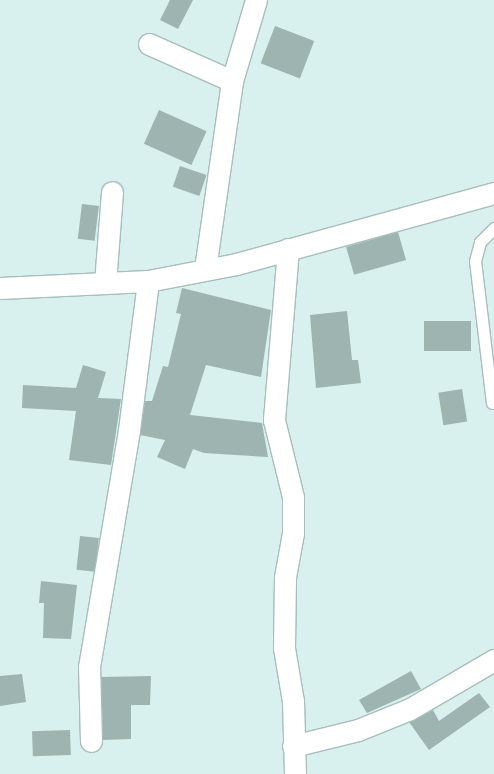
<!DOCTYPE html>
<style>
body{margin:0}
#map{position:relative;width:494px;height:774px;overflow:hidden;background:#d8f0ee;font-family:"Sofia Sans Condensed",sans-serif}
div>[style]{position:absolute}
.building>*{inset:0;background:#9db4b1;transform-origin:0 0}
.roads{filter:drop-shadow(1px 0 #a7bebc) drop-shadow(-1px 0 #a7bebc) drop-shadow(0 1px #a7bebc) drop-shadow(0 -1px #a7bebc)}
.service>*{height:11px;margin:-5.5px;padding:0 5.5px;transform-origin:5.5px;border-radius:5.5px;background:#fff}
.minor>*{height:21px;margin:-10.5px;padding:0 10.5px;transform-origin:10.5px;border-radius:10.5px;background:#fff}
span{translate:-50% -50%;white-space:nowrap;text-align:center;line-height:1.15;-webkit-text-stroke:3px #fff;paint-order:stroke}
</style>
<div id="map">
<div class="building">
<div style="clip-path:polygon(170px 0,193px 0,178px 29px,160px 20px)"></div>
<div style="left:275px;top:26px;width:42px;height:40px;rotate:21deg"></div>
<div style="left:159px;top:110px;width:52px;height:37px;rotate:24deg"></div>
<div style="left:180px;top:166px;width:28px;height:22px;rotate:19deg"></div>
<div style="left:82px;top:204px;width:17px;height:35px;rotate:7deg"></div>
<div style="left:398px;top:232px;width:29px;height:54px;rotate:74deg"></div>
<div style="clip-path:polygon(182px 288px,271px 310px,261px 377px,206px 365px,190px 415px,262px 423px,268px 457px,204px 453px,193px 449px,185px 469px,157px 457px,165px 440px,140px 435px,145px 401px,152px 401px,163px 366px,168px 367px,181px 314px,176px 313px)"></div>
<div style="clip-path:polygon(347px 311px,352px 360px,358px 360px,361px 383px,316px 388px,310px 315px)"></div>
<div style="left:424px;top:321px;width:47px;height:30px"></div>
<div style="clip-path:polygon(83px 365px,106px 372px,98px 398px,121px 399px,111px 465px,69px 460px,76px 411px,22px 408px,23px 385px,76px 388px)"></div>
<div style="left:462px;top:389px;width:33px;height:24px;rotate:81deg"></div>
<div style="left:80px;top:536px;width:19px;height:34px;rotate:6deg"></div>
<div style="clip-path:polygon(41px 581px,77px 585px,71px 639px,43px 638px,44px 603px,39px 603px)"></div>
<div style="clip-path:polygon(411px 671px,421px 689px,367px 713px,359px 700px)"></div>
<div style="clip-path:polygon(22px 674px,26px 702px,0 706px,0 676px)"></div>
<div style="clip-path:polygon(151px 676px,150px 705px,131px 705px,131px 739px,103px 740px,101px 677px)"></div>
<div style="clip-path:polygon(479px 693px,490px 707px,429px 750px,409px 722px,433px 710px,439px 721px)"></div>
<div style="left:70px;top:730px;width:25px;height:38px;rotate:88deg"></div>
</div>
<div class="roads">
<div class="service">
<div style="left:492px;top:403px;width:143px;rotate:-96.8deg"></div>
<div style="left:475px;top:261px;width:20px;rotate:-75deg"></div>
<div style="left:480px;top:242px;width:20px;rotate:-45deg"></div>
</div>
<div class="minor">
<div style="left:149px;top:44px;width:91px;rotate:24deg"></div>
<div style="left:288px;top:249px;width:172px;rotate:94.7deg"></div>
<div style="left:274px;top:420px;width:79px;rotate:76.1deg"></div>
<div style="left:293px;top:497px;width:36px;rotate:90deg"></div>
<div style="left:293px;top:533px;width:45px;rotate:100.3deg"></div>
<div style="left:285px;top:577px;width:71px;rotate:90.8deg"></div>
<div style="left:284px;top:648px;width:54px;rotate:80.4deg"></div>
<div style="left:293px;top:701px;width:73px;rotate:88.4deg"></div>
<div style="left:205px;top:269px;width:190px;rotate:-81.8deg"></div>
<div style="left:232px;top:81px;width:84px;rotate:-73.5deg"></div>
<div style="left:105px;top:283px;width:91px;rotate:-85.6deg"></div>
<div style="left:0;top:288px;width:148px;rotate:-2.7deg"></div>
<div style="left:148px;top:281px;width:90px;rotate:-10.9deg"></div>
<div style="left:236px;top:264px;width:268px;rotate:-15.4deg"></div>
<div style="left:91px;top:741px;width:74px;rotate:-91.5deg"></div>
<div style="left:89px;top:667px;width:240px;rotate:-80.4deg"></div>
<div style="left:129px;top:430px;width:150px;rotate:-82.7deg"></div>
<div style="left:293px;top:746px;width:67px;rotate:-13.8deg"></div>
<div style="left:358px;top:730px;width:56px;rotate:-22deg"></div>
<div style="left:410px;top:709px;width:97px;rotate:-30.3deg"></div>
</div>
</div>
</div>
